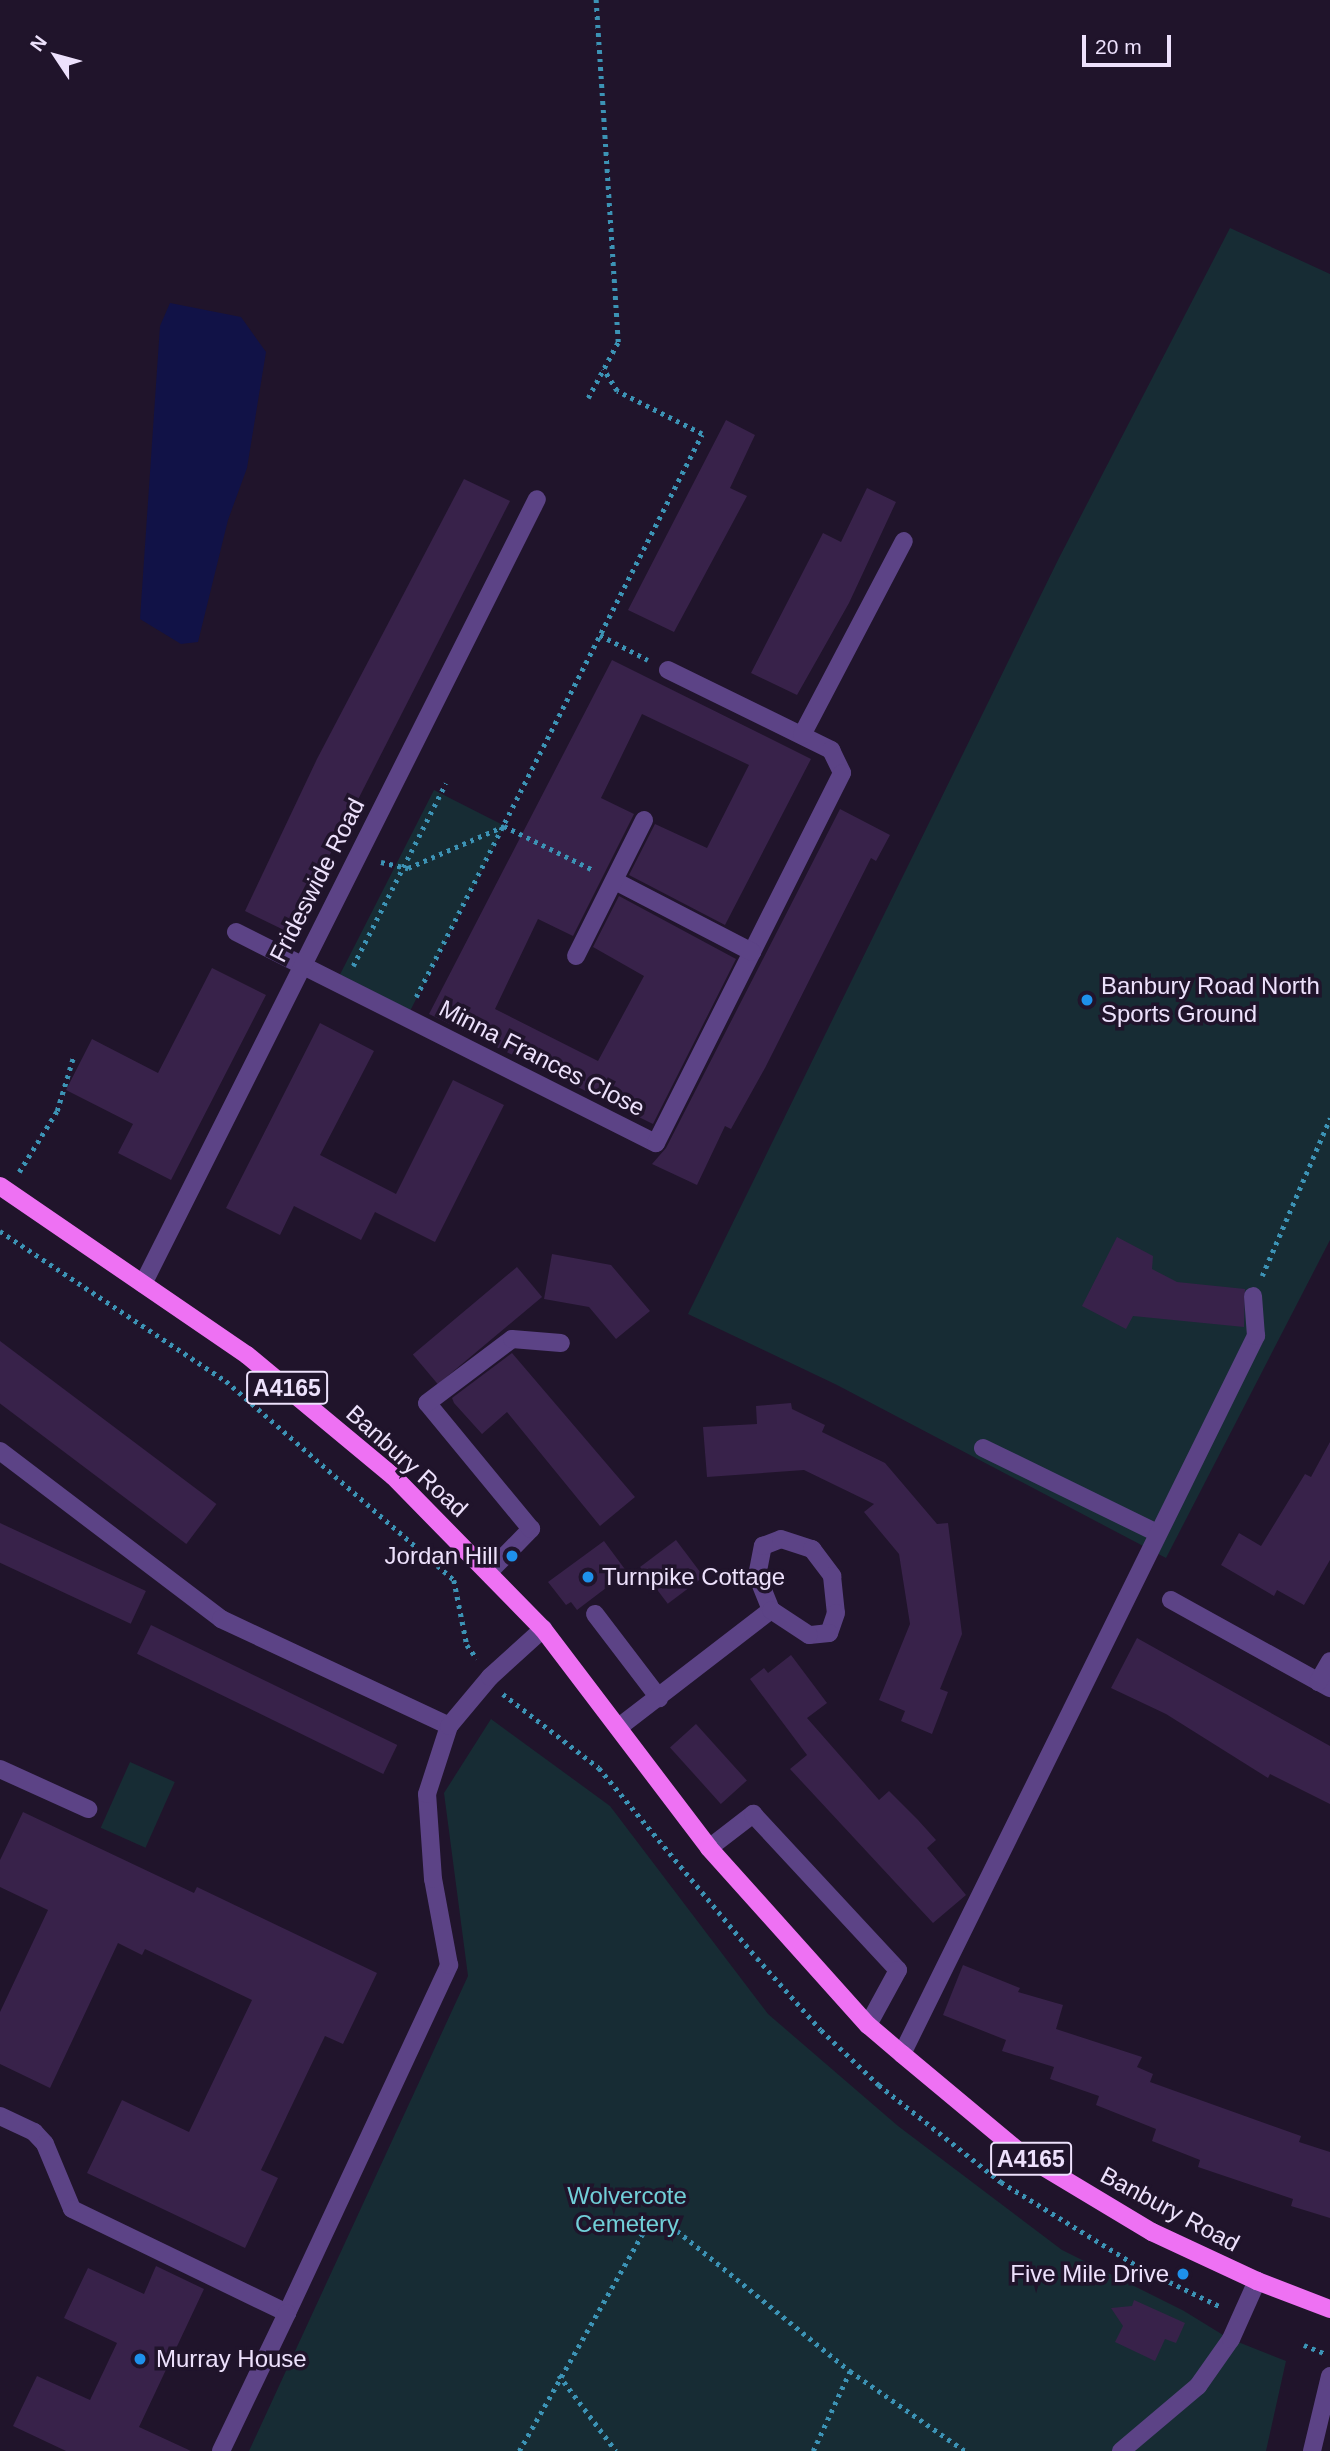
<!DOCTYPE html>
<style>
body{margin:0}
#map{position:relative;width:1330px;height:2451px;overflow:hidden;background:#20142b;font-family:Arial,sans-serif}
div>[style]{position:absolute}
.green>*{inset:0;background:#172c34;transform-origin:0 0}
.water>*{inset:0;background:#111247}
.building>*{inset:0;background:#38224a;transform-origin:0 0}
.path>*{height:4.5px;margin-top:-2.25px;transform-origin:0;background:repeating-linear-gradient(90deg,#3c93b5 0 3.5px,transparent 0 8.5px)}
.minor>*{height:18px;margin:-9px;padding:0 9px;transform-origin:9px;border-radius:9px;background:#5c4386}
.major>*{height:18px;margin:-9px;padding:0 9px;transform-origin:9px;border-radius:9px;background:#ee71f3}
.dots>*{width:19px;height:19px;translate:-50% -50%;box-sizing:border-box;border:4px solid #20142b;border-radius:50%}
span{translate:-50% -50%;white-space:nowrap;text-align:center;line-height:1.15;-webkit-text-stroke:7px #20142b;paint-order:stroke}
.shield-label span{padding:2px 5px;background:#20142b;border:2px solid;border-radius:5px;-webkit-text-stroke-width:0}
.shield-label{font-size:23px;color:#ede1fc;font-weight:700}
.street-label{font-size:24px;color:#ede1fc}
.poi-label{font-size:24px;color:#ede1fc}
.left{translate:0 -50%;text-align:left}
.right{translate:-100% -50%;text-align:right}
.park-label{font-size:24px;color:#71cfd8}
.north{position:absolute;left:21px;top:21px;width:70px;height:70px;-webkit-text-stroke:5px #20142b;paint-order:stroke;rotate:306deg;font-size:19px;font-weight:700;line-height:28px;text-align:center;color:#ede1fc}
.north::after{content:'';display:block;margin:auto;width:24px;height:32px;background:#ede1fc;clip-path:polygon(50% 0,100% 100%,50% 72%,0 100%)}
.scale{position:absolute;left:1082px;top:35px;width:89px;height:32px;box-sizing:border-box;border:4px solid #ede1fc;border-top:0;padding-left:9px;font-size:21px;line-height:24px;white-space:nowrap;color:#ede1fc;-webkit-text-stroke:5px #20142b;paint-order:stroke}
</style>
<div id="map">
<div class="green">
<div style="clip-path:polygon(1230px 228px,1330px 274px,1330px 1240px,1166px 1558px,837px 1385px,688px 1314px,1059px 558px)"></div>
<div style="left:434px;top:790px;width:79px;height:207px;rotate:27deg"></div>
<div style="clip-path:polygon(491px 1719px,610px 1806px,768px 2014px,898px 2126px,1062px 2250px,1184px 2311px,1228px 2338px,1286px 2361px,1266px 2451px,249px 2451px,468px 1976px,444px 1793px)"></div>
<div style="left:130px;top:1762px;width:49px;height:72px;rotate:24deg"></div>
</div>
<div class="water">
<div style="clip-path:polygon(170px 303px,241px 317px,266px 352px,247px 468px,228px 520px,198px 642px,181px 644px,140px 619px,160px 326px)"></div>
</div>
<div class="building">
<div style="clip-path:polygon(726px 420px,755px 435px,730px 488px,747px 496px,674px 632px,628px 610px)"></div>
<div style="clip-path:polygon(464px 479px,510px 501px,290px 933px,245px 911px,317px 759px)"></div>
<div style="clip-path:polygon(867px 488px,896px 502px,849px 603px,797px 695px,751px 673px,823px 533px,841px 542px)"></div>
<div style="clip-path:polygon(612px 660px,811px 759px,725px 925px,629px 875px,655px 824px,707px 848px,749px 765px,642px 714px,601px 798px,634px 814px,573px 936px,538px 919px,495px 1009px,598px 1061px,644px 976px,593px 947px,619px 896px,736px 959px,653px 1124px,429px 1014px)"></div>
<div style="clip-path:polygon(840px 809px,890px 835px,876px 861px,871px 858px,765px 1068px,731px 1129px,725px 1126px,697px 1185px,652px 1164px,666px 1148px)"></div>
<div style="clip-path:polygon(212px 968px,266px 995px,171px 1180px,118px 1153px,133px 1124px,66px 1090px,92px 1039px,158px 1073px)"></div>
<div style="clip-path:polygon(320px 1023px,374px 1051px,320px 1155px,396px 1194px,453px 1080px,504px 1105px,435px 1242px,375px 1212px,361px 1240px,294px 1206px,280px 1235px,226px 1208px)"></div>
<div style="clip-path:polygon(1117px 1237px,1153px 1256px,1152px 1269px,1177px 1282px,1245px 1289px,1244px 1327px,1133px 1316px,1126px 1329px,1082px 1306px)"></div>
<div style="clip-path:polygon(552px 1254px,611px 1265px,650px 1311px,616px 1339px,589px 1307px,544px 1299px)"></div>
<div style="left:517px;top:1267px;width:39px;height:136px;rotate:50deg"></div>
<div style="left:0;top:1341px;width:271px;height:50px;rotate:37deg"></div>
<div style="clip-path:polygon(512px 1353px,635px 1497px,600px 1526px,507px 1412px,482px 1434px,454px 1403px,452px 1398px)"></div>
<div style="clip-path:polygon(791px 1403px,792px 1409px,825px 1425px,822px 1432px,885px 1463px,937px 1524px,948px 1523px,962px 1634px,940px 1689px,948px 1692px,932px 1734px,901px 1721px,905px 1711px,879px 1700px,910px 1624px,899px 1554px,864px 1512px,874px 1504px,804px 1470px,707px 1477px,703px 1427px,757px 1424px,756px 1406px)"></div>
<div style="clip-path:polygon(1330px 1442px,1330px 1560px,1304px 1605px,1277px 1590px,1274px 1596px,1221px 1565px,1239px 1533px,1261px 1546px,1305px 1474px,1311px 1477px)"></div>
<div style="left:0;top:1523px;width:161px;height:36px;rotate:25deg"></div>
<div style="left:676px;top:1540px;width:46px;height:45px;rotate:53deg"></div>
<div style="clip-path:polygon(604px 1541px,627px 1572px,577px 1610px,571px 1602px,566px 1605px,548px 1582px)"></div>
<div style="left:151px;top:1625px;width:274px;height:32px;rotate:26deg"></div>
<div style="clip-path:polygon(1137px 1638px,1330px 1746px,1330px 1804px,1270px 1774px,1268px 1778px,1166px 1714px,1111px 1688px)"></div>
<div style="clip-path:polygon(791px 1655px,827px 1703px,807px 1718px,879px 1800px,889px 1791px,918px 1820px,936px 1840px,927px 1848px,966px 1895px,933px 1923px,790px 1769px,807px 1755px,750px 1679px,764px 1668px,768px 1673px)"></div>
<div style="left:696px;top:1724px;width:76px;height:35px;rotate:48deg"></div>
<div style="clip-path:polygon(23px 1812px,194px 1893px,197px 1887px,377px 1973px,343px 2044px,325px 2036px,261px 2170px,278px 2178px,245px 2248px,87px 2173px,122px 2100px,189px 2132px,252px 2000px,145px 1949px,142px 1955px,118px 1943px,50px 2088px,0 2064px,0 2012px,48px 1910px,0 1887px,0 1860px)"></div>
<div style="clip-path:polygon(963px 1965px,1020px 1988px,1018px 1992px,1063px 2005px,1056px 2029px,1142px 2057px,1137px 2067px,1153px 2074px,1150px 2082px,1301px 2136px,1299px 2142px,1330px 2152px,1330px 2218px,1291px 2206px,1293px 2199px,1198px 2167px,1200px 2160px,1152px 2141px,1156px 2129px,1096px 2105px,1099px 2096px,1050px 2079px,1054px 2067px,1002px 2051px,1006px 2040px,943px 2015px)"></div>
<div style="clip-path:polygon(156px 2266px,204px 2289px,139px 2427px,191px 2451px,66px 2451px,13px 2426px,37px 2376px,90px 2400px,117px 2343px,64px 2318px,88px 2268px,144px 2294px)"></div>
<div style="clip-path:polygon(1134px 2300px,1185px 2323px,1176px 2343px,1165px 2339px,1155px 2361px,1115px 2342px,1123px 2326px,1111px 2308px,1132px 2306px)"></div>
</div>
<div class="path">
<div style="left:588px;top:398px;width:64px;rotate:-61.8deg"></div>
<div style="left:618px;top:342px;width:343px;rotate:-93.7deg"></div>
<div style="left:600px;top:635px;width:54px;rotate:27.5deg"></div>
<div style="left:381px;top:862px;width:28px;rotate:13deg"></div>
<div style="left:408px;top:868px;width:105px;rotate:-23.6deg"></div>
<div style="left:504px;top:826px;width:99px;rotate:26.3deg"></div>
<div style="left:353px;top:966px;width:205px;rotate:-63.1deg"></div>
<div style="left:416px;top:997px;width:631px;rotate:-63.07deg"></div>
<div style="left:702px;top:434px;width:95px;rotate:-153.2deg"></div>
<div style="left:617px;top:391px;width:26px;rotate:-122deg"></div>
<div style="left:19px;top:1172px;width:72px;rotate:-58.1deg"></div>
<div style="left:57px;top:1111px;width:55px;rotate:-73.2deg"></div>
<div style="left:0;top:1231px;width:271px;rotate:33.6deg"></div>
<div style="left:226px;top:1381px;width:303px;rotate:41.1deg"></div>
<div style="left:454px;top:1580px;width:66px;rotate:78.7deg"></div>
<div style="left:467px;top:1645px;width:17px;rotate:54deg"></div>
<div style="left:1262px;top:1276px;width:172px;rotate:-66.7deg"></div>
<div style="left:503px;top:1694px;width:121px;rotate:37.6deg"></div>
<div style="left:599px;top:1768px;width:247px;rotate:50.3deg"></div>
<div style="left:757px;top:1958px;width:96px;rotate:48.4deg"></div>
<div style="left:821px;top:2030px;width:80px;rotate:43.5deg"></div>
<div style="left:879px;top:2085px;width:156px;rotate:38.5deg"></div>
<div style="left:1001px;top:2182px;width:162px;rotate:31.6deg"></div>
<div style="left:1139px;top:2267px;width:91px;rotate:26deg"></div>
<div style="left:1304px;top:2345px;width:24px;rotate:22deg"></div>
<div style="left:559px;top:2375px;width:95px;rotate:53.1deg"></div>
<div style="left:519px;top:2451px;width:253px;rotate:-60.4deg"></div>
<div style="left:644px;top:2231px;width:23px;rotate:-29deg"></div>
<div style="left:664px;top:2220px;width:240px;rotate:39.1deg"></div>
<div style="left:850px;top:2371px;width:140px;rotate:34.8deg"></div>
<div style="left:813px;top:2451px;width:88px;rotate:-65.2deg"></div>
</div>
<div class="minor">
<div style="left:668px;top:670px;width:182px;rotate:26.1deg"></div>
<div style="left:831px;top:750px;width:25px;rotate:64deg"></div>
<div style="left:842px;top:773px;width:200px;rotate:116.7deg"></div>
<div style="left:802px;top:735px;width:219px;rotate:-62.3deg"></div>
<div style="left:236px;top:932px;width:470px;rotate:26.7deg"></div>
<div style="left:656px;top:1143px;width:214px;rotate:-63.3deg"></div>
<div style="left:752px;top:952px;width:154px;rotate:-152.6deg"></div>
<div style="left:576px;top:956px;width:152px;rotate:-63.4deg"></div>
<div style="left:143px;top:1284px;width:878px;rotate:-63.35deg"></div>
<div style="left:983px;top:1448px;width:191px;rotate:26deg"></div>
<div style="left:0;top:1451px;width:278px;rotate:37.2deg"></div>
<div style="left:221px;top:1619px;width:252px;rotate:25.1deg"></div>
<div style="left:490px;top:1571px;width:59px;rotate:-45.7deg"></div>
<div style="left:531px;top:1529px;width:163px;rotate:-129.5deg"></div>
<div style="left:427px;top:1403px;width:106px;rotate:-37deg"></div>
<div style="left:512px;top:1339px;width:49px;rotate:4.7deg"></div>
<div style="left:1171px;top:1600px;width:182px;rotate:29deg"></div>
<div style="left:595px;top:1614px;width:106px;rotate:52.7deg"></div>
<div style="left:1318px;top:1682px;width:24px;rotate:-60deg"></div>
<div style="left:619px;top:1727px;width:192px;rotate:-37.6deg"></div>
<div style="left:771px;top:1610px;width:37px;rotate:-112deg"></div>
<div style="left:757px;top:1576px;width:31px;rotate:-79deg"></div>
<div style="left:763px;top:1546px;width:19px;rotate:-21deg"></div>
<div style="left:781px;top:1539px;width:33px;rotate:18deg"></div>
<div style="left:812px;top:1549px;width:34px;rotate:53deg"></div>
<div style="left:832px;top:1576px;width:37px;rotate:84deg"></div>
<div style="left:836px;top:1613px;width:21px;rotate:109deg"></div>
<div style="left:829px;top:1633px;width:20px;rotate:174deg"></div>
<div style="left:809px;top:1635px;width:45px;rotate:-146.7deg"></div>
<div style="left:0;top:1769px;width:97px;rotate:24.4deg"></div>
<div style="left:709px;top:1848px;width:56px;rotate:-37.7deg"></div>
<div style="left:753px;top:1814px;width:213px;rotate:47.1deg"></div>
<div style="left:898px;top:1970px;width:63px;rotate:118.6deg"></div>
<div style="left:902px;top:2054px;width:801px;rotate:-63.76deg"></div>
<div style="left:1256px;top:1336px;width:40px;rotate:-94.3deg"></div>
<div style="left:0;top:2116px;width:38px;rotate:25deg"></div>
<div style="left:34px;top:2132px;width:16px;rotate:47deg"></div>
<div style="left:45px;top:2144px;width:70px;rotate:67.4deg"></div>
<div style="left:72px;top:2209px;width:239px;rotate:25.8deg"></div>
<div style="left:287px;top:2313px;width:384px;rotate:-65deg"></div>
<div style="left:449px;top:1965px;width:87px;rotate:-100.5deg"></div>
<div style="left:433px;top:1879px;width:85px;rotate:-94deg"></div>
<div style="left:427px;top:1794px;width:71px;rotate:-72.1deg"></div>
<div style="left:449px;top:1726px;width:64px;rotate:-50.1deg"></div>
<div style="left:490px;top:1677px;width:72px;rotate:-42.2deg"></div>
<div style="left:221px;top:2451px;width:153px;rotate:-64.4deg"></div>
<div style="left:1121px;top:2451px;width:101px;rotate:-40.2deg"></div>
<div style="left:1198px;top:2386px;width:57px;rotate:-54.9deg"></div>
<div style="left:1231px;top:2339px;width:64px;rotate:-65.9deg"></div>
<div style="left:1312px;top:2451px;width:77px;rotate:-76.5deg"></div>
</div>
<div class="major">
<div style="left:0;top:1186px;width:299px;rotate:34.4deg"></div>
<div style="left:247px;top:1355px;width:190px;rotate:39.7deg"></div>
<div style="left:393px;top:1476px;width:214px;rotate:45.6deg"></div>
<div style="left:543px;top:1629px;width:275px;rotate:52.8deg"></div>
<div style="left:709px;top:1848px;width:238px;rotate:48.1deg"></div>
<div style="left:868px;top:2025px;width:45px;rotate:40.5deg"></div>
<div style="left:902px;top:2054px;width:156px;rotate:39.8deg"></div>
<div style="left:1022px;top:2154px;width:152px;rotate:31deg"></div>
<div style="left:1152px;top:2232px;width:116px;rotate:25deg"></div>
<div style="left:1257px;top:2281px;width:78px;rotate:21deg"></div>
</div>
<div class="dots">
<div style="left:1087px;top:1000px;background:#1e91eb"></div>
<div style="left:512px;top:1556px;background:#1e91eb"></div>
<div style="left:588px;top:1577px;background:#1e91eb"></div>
<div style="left:1183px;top:2274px;background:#1e91eb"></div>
<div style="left:140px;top:2359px;background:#1e91eb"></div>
</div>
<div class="shield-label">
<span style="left:287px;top:1388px">A4165</span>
<span style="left:1031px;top:2159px">A4165</span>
</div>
<div class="street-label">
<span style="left:317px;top:880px;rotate:-63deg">Frideswide Road</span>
<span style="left:542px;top:1058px;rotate:27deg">Minna Frances Close</span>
<span style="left:407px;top:1461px;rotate:42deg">Banbury Road</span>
<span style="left:1170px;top:2209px;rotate:28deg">Banbury Road</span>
</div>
<div class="poi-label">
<span class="left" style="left:1101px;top:1000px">Banbury Road North<br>Sports Ground</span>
<span class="right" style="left:498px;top:1556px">Jordan Hill</span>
<span class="left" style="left:602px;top:1577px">Turnpike Cottage</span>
<span class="right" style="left:1169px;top:2274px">Five Mile Drive</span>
<span class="left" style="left:156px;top:2359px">Murray House</span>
</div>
<div class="park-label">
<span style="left:627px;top:2210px">Wolvercote<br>Cemetery</span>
</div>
<div class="north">N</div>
<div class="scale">20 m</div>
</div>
